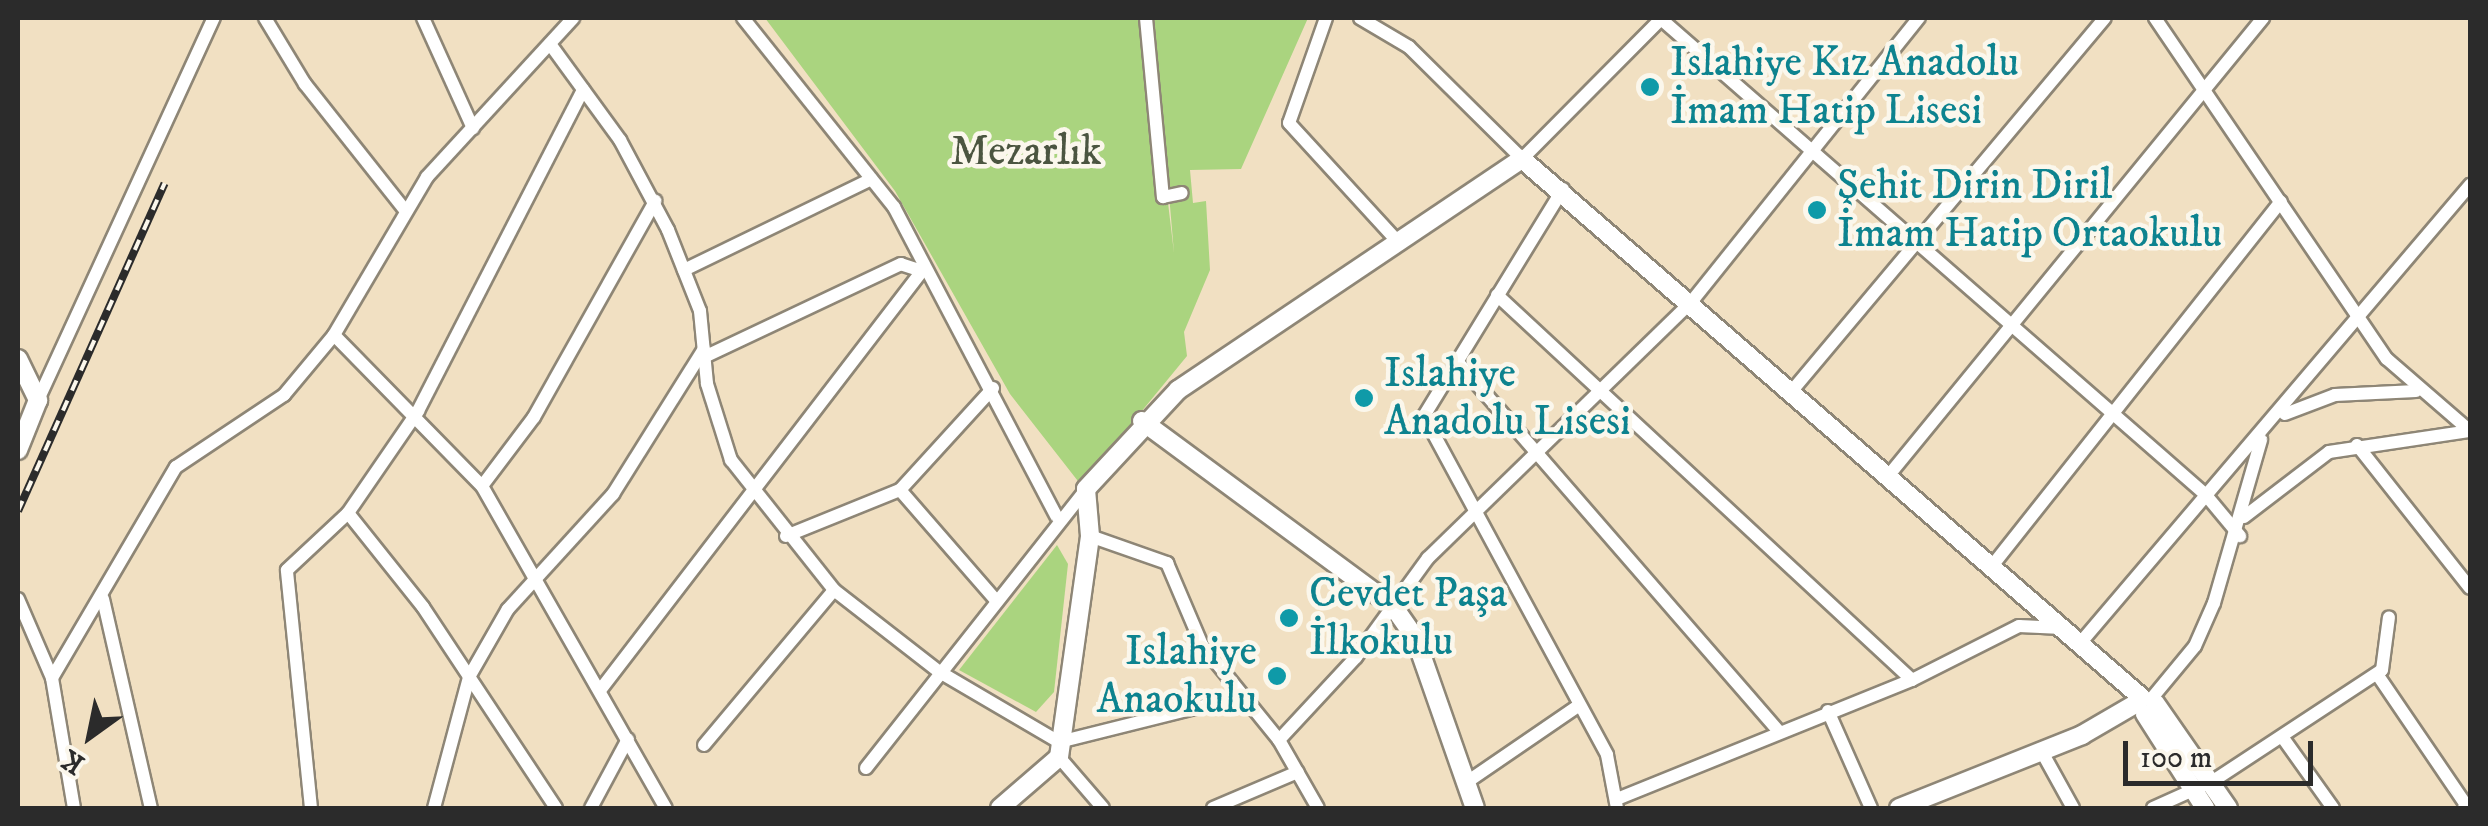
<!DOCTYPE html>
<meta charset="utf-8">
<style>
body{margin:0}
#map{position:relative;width:2488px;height:826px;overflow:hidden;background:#f1e0c2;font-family:"IM FELL DW Pica",serif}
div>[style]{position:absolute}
.green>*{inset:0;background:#aad47f}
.roads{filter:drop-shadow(2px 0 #8e8676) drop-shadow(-2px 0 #8e8676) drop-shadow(0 2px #8e8676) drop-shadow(0 -2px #8e8676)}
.street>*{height:12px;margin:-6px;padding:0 6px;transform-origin:6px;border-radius:6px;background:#fff}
.secondary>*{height:18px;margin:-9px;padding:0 9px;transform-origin:9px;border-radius:9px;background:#fff}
.rail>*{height:8px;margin-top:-4px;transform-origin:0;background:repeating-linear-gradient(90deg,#fbf7ec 0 11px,#2b2b2b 0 22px);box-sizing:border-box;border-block:2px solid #2b2b2b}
.dots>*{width:28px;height:28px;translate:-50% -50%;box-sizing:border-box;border:5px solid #fbf7ec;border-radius:50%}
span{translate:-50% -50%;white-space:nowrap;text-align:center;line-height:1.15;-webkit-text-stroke:9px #fbf7ec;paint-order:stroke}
.culture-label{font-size:42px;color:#0d838f}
.left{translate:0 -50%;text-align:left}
.right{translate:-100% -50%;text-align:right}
.park-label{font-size:42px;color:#4b5540}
.frame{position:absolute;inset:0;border:20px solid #2b2b2b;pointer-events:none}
.north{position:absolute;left:40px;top:686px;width:100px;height:100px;-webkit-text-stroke:8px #fbf7ec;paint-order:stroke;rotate:213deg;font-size:28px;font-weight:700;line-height:40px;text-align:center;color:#2b2b2b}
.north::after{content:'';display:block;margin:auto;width:35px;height:45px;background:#2b2b2b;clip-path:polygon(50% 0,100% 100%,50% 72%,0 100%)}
.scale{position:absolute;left:2123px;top:741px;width:190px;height:45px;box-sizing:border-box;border:5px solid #2b2b2b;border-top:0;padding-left:12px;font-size:30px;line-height:35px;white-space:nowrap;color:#2b2b2b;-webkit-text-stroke:8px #fbf7ec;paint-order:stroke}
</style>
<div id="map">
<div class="green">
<div style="clip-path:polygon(765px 18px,1146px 18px,1174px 253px,1154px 18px,1308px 18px,1241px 169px,1190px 170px,1193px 203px,1206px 201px,1210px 270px,1184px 332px,1187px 356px,1081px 485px,1010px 394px,895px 191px)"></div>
<div style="clip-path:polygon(1057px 545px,1068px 564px,1054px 692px,1036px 712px,959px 670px)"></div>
</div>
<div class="roads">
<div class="street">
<div style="left:265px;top:18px;width:77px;rotate:58.8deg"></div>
<div style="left:305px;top:84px;width:161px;rotate:51.6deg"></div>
<div style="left:423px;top:18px;width:121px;rotate:65.6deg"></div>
<div style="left:743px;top:18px;width:242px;rotate:51.4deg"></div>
<div style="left:894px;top:207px;width:349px;rotate:62.3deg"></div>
<div style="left:1146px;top:18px;width:180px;rotate:84.6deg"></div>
<div style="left:1163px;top:197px;width:19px;rotate:-12deg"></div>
<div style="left:1326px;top:18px;width:111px;rotate:109.4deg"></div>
<div style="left:1289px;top:123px;width:164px;rotate:47.5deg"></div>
<div style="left:1360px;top:18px;width:57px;rotate:30.6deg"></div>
<div style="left:1409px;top:47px;width:159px;rotate:44.7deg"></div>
<div style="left:1522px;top:159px;width:199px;rotate:-45.2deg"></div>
<div style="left:2155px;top:18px;width:412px;rotate:55.8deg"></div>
<div style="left:2387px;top:359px;width:110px;rotate:40.9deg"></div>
<div style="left:1661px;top:19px;width:722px;rotate:41.13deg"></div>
<div style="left:2205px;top:494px;width:55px;rotate:50.2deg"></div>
<div style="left:550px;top:44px;width:119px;rotate:53.9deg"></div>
<div style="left:620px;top:140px;width:102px;rotate:61.9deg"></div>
<div style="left:668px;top:230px;width:87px;rotate:68.4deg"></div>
<div style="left:700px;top:311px;width:73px;rotate:84.5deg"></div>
<div style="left:707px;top:384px;width:80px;rotate:72.5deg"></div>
<div style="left:731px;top:460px;width:166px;rotate:51.6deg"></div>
<div style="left:834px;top:590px;width:132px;rotate:37.9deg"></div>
<div style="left:938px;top:671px;width:140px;rotate:30.4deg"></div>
<div style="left:1059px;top:742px;width:190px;rotate:-14deg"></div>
<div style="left:1563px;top:189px;width:266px;rotate:121.5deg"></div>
<div style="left:1424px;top:416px;width:385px;rotate:61.6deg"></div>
<div style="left:1607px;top:755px;width:54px;rotate:79.3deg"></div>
<div style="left:684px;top:270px;width:208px;rotate:-25.9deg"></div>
<div style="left:1497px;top:295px;width:566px;rotate:42.85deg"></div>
<div style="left:334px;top:335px;width:211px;rotate:45.6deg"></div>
<div style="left:482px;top:486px;width:371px;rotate:60.3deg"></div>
<div style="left:1456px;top:360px;width:492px;rotate:49deg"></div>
<div style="left:1791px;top:392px;width:488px;rotate:-50deg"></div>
<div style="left:38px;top:400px;width:421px;rotate:-65.3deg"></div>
<div style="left:2285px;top:414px;width:53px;rotate:-20.8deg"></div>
<div style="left:2335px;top:395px;width:81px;rotate:-2.8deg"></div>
<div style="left:2357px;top:445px;width:182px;rotate:51.7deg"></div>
<div style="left:1889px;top:475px;width:591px;rotate:-50.7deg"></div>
<div style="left:482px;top:486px;width:86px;rotate:-53deg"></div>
<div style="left:534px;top:417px;width:248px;rotate:-60.7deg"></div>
<div style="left:900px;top:490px;width:143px;rotate:49deg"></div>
<div style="left:348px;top:513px;width:120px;rotate:51.4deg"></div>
<div style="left:423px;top:607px;width:241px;rotate:56.5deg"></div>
<div style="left:2244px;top:517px;width:107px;rotate:-37.4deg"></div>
<div style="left:2329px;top:452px;width:143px;rotate:-8.5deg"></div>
<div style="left:786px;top:536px;width:123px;rotate:-22deg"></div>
<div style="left:900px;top:490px;width:138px;rotate:-47.6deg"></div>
<div style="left:1090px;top:536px;width:82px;rotate:19.3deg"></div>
<div style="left:1167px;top:563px;width:89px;rotate:66.9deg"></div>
<div style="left:1202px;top:645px;width:122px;rotate:51deg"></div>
<div style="left:1279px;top:740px;width:78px;rotate:60.2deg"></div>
<div style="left:1992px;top:566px;width:465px;rotate:-51.6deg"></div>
<div style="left:18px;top:599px;width:86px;rotate:66.7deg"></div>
<div style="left:52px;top:678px;width:132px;rotate:80.4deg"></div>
<div style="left:103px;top:599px;width:214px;rotate:77.1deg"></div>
<div style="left:2082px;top:641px;width:599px;rotate:-49.61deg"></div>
<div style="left:2377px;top:674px;width:162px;rotate:55.8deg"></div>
<div style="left:52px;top:678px;width:245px;rotate:-59.6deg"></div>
<div style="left:176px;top:467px;width:130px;rotate:-33.7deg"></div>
<div style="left:284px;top:395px;width:78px;rotate:-50.2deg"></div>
<div style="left:334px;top:335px;width:183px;rotate:-59.5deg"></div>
<div style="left:427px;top:177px;width:216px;rotate:-47.4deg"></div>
<div style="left:601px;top:689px;width:527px;rotate:-52.48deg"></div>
<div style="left:922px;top:271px;width:22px;rotate:-162deg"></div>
<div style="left:901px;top:264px;width:218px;rotate:154.7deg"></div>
<div style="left:2152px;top:698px;width:67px;rotate:-50.4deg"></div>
<div style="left:2195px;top:646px;width:47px;rotate:-66.2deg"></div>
<div style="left:2214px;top:603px;width:170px;rotate:-73.9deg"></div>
<div style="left:1828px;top:711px;width:106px;rotate:66.1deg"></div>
<div style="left:2283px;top:738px;width:86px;rotate:54.5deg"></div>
<div style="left:1279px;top:740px;width:113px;rotate:-47.1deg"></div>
<div style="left:1356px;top:657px;width:122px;rotate:-54deg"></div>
<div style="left:1428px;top:558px;width:368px;rotate:-44.2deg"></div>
<div style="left:1692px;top:301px;width:363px;rotate:-51.3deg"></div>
<div style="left:704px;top:745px;width:202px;rotate:-50deg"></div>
<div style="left:2042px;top:752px;width:64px;rotate:61deg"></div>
<div style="left:1059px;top:757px;width:67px;rotate:49.2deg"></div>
<div style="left:866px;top:768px;width:355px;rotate:-51.7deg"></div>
<div style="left:1467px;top:782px;width:135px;rotate:-34.4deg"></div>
<div style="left:1617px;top:799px;width:318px;rotate:-22deg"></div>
<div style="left:1912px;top:680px;width:120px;rotate:-26.8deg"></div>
<div style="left:2019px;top:626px;width:43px;rotate:2.7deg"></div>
<div style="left:311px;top:808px;width:239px;rotate:-95.8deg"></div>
<div style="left:287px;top:570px;width:83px;rotate:-43.1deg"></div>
<div style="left:348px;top:513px;width:124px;rotate:-55.5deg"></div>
<div style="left:418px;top:411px;width:361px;rotate:-62.8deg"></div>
<div style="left:434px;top:808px;width:136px;rotate:-75deg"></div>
<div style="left:469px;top:677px;width:78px;rotate:-60.2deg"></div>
<div style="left:508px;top:609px;width:156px;rotate:-47.6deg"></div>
<div style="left:613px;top:494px;width:171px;rotate:-57.9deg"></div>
<div style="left:591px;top:808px;width:78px;rotate:-61.8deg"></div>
<div style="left:1213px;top:808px;width:92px;rotate:-23deg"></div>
<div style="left:2153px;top:808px;width:66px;rotate:-24.2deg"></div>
<div style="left:2213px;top:781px;width:202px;rotate:-33.3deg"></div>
<div style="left:2382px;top:670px;width:53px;rotate:-82.5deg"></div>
</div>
<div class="secondary">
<div style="left:18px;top:359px;width:46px;rotate:64deg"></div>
<div style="left:38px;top:400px;width:54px;rotate:111.8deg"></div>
<div style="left:1142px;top:421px;width:312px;rotate:36.4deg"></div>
<div style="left:1393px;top:606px;width:38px;rotate:55deg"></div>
<div style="left:1415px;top:637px;width:181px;rotate:70.7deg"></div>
<div style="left:2155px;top:703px;width:128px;rotate:55.2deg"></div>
<div style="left:2145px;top:714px;width:112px;rotate:57.4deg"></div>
<div style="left:1000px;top:808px;width:78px;rotate:-40.8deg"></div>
<div style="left:1059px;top:757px;width:223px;rotate:-82deg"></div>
<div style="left:1090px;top:536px;width:47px;rotate:-94.9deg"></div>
<div style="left:1086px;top:489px;width:135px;rotate:-47.1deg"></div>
<div style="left:1178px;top:390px;width:414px;rotate:-33.9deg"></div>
<div style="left:1522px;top:159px;width:822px;rotate:41deg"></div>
<div style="left:1899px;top:808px;width:197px;rotate:-21.7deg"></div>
<div style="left:2082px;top:735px;width:64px;rotate:-30.2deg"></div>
<div style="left:2467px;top:808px;width:4px;rotate:-34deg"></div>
</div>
</div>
<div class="rail">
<div style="left:18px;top:511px;width:359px;rotate:-65.9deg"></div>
</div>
<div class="dots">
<div style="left:1650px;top:87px;background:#0f9aa8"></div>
<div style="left:1817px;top:210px;background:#0f9aa8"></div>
<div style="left:1364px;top:398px;background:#0f9aa8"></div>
<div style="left:1289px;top:618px;background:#0f9aa8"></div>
<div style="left:1277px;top:676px;background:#0f9aa8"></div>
</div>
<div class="culture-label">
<span class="left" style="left:1670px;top:87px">Islahiye Kız Anadolu<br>İmam Hatip Lisesi</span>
<span class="left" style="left:1837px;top:210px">Şehit Dirin Diril<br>İmam Hatip Ortaokulu</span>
<span class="left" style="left:1384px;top:398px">Islahiye<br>Anadolu Lisesi</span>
<span class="left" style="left:1309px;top:618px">Cevdet Paşa<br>İlkokulu</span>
<span class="right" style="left:1257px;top:676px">Islahiye<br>Anaokulu</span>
</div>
<div class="park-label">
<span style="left:1026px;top:152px">Mezarlık</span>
</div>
<div class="frame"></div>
<div class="north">K</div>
<div class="scale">100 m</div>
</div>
